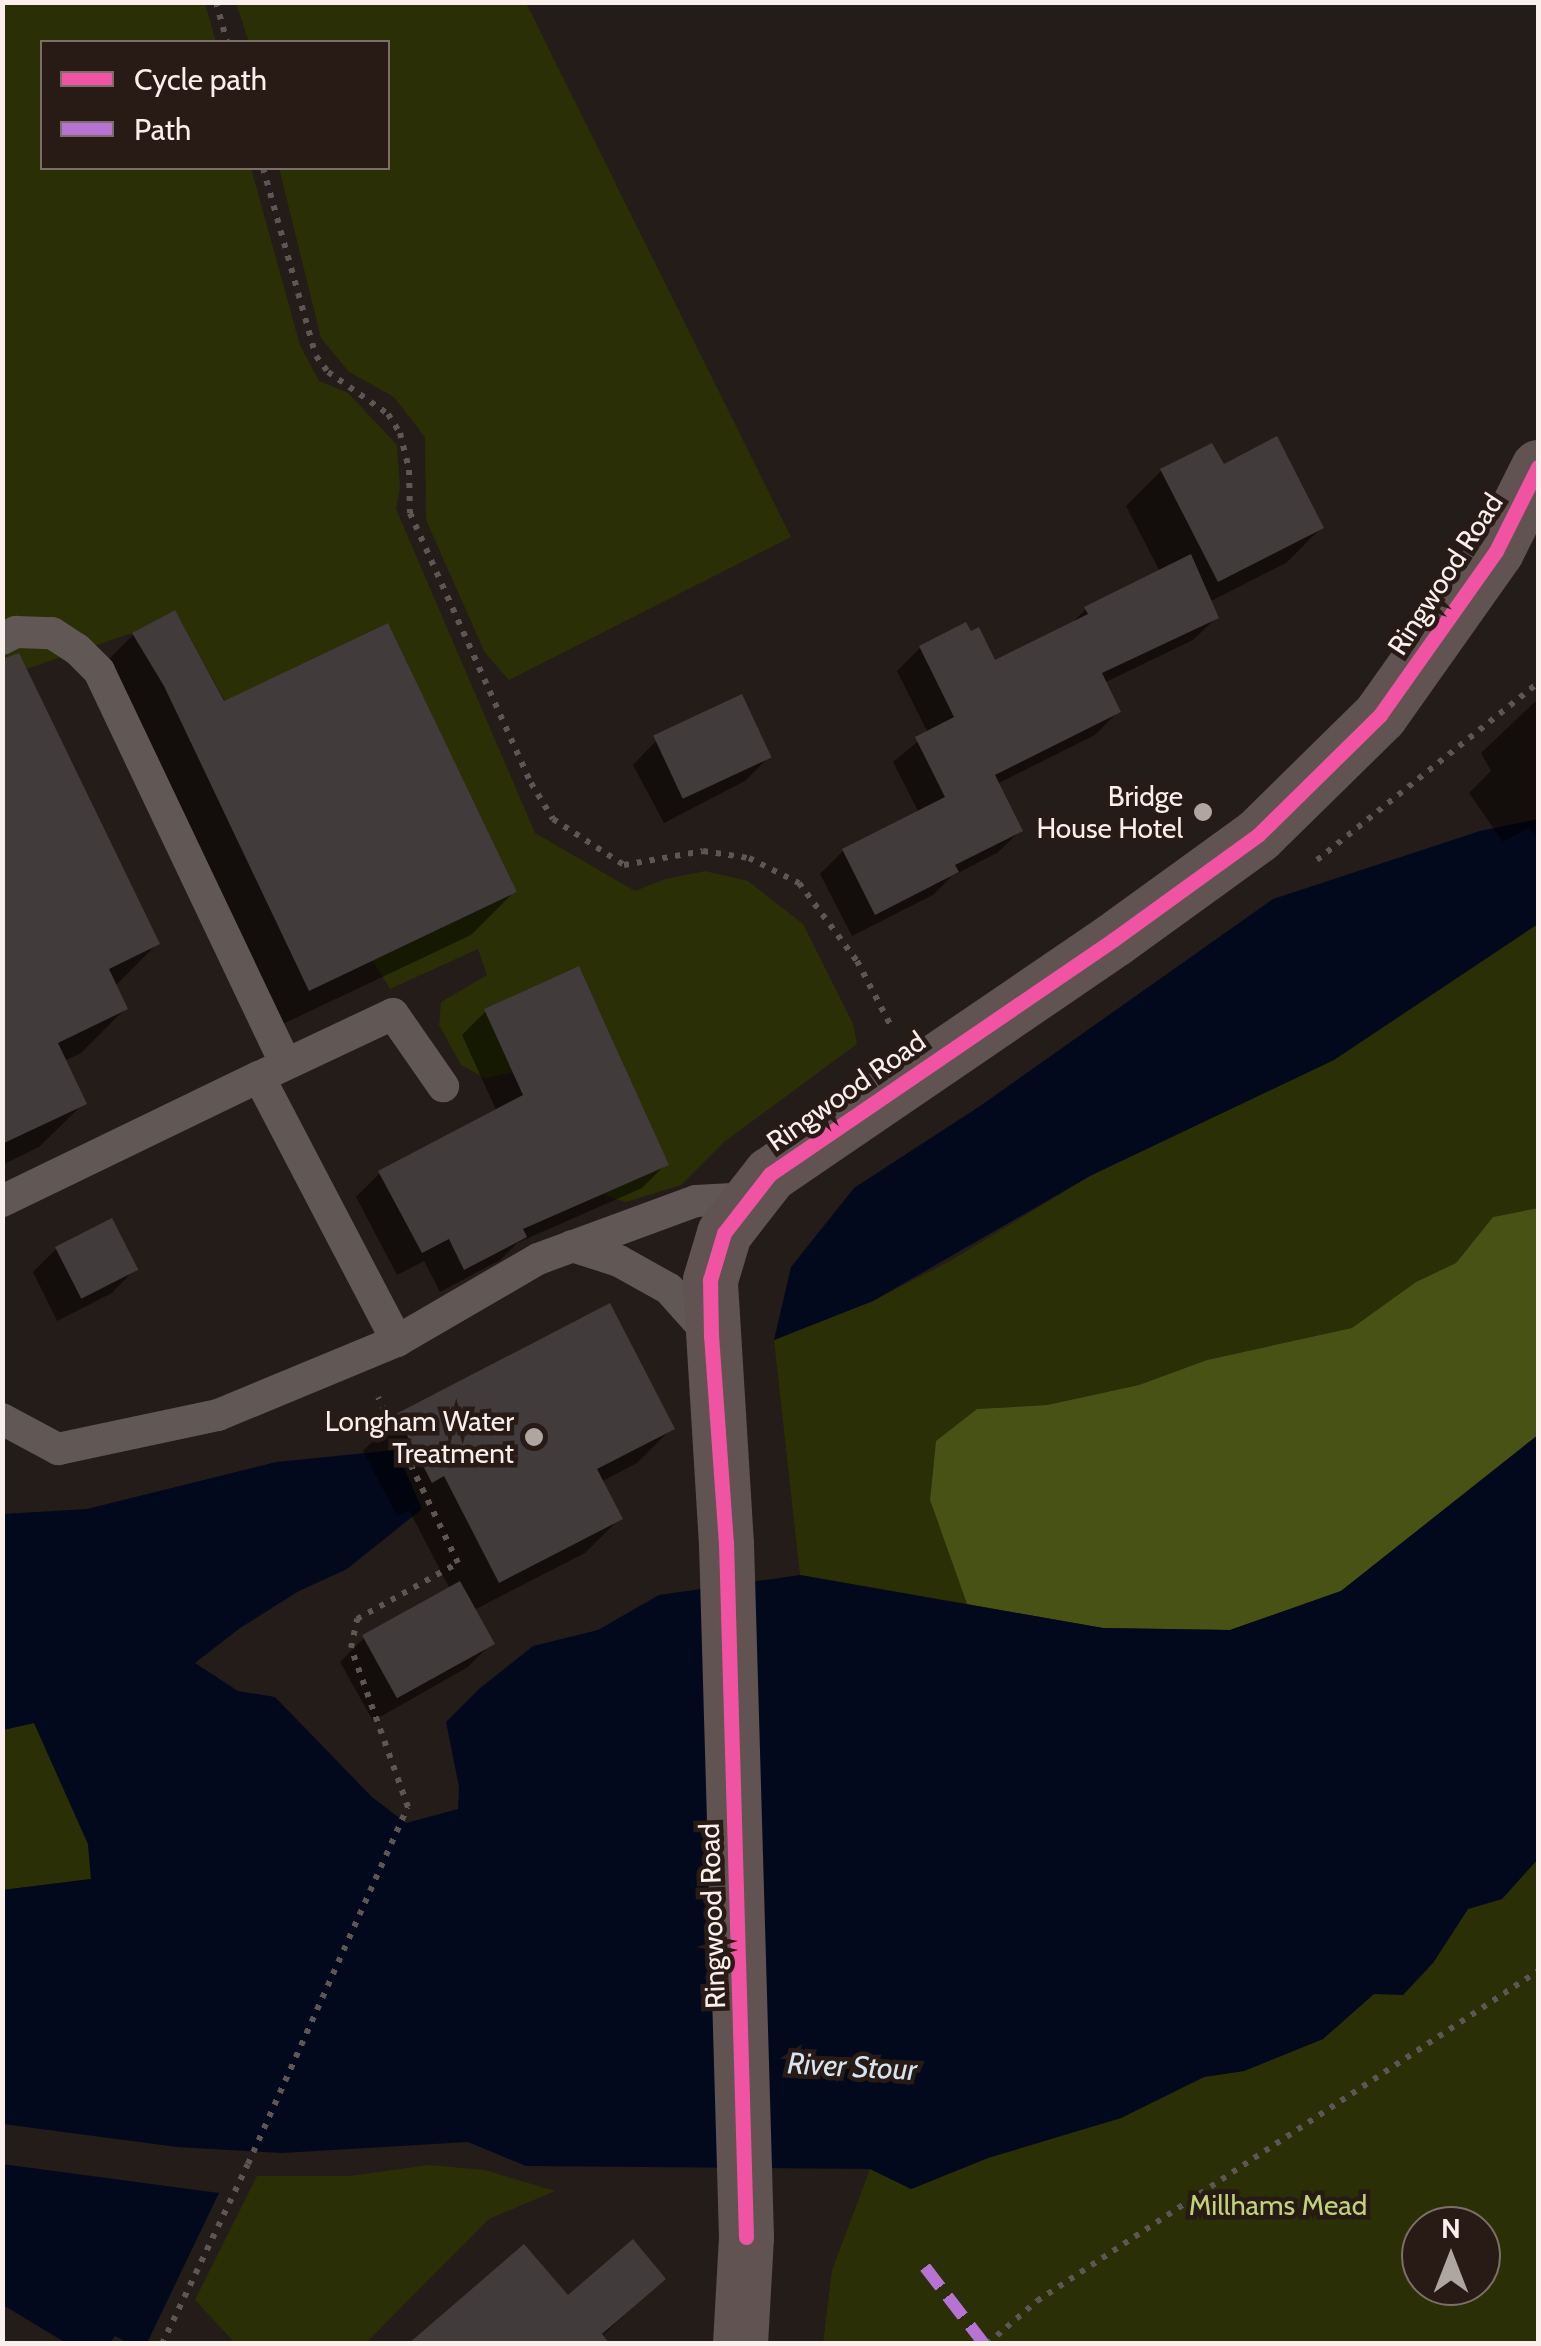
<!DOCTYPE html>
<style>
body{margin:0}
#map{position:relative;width:1541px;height:2346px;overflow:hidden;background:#241c18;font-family:Cabin,sans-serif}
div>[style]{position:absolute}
.green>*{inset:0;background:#2a2f05}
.forest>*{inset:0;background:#495215}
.water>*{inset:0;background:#03091c}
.shadow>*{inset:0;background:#0007}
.building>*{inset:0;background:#413b3c;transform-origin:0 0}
.path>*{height:6px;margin-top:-3px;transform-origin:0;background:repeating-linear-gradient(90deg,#5e5654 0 5px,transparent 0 13px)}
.lane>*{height:32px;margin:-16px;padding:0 16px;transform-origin:16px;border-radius:16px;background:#615755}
.highway>*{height:55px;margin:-27.5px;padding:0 27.5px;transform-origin:27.5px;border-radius:27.5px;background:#605352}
.quiet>*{height:12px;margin-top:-6px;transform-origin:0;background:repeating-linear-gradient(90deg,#b673d3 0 25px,transparent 0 37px)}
.cycleway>*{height:15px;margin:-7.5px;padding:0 7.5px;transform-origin:7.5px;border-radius:7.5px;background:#f153a3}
.dots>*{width:28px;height:28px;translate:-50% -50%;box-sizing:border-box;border:5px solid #281a14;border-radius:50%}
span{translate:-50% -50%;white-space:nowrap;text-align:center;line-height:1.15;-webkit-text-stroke:9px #281a14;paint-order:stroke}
.street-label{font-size:28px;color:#faefeb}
.poi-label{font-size:28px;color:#faefeb}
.right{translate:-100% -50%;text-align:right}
.park-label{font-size:28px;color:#c0d474}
.water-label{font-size:30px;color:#d7e5f3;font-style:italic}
.frame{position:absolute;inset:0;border:5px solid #faefeb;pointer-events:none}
.legend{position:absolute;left:40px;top:40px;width:350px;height:130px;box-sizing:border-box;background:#281a14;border:2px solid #7c6f6a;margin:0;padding:12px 18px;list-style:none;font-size:30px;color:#faefeb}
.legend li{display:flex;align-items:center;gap:20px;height:50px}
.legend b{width:50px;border:2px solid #7c6f6a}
.north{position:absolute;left:1401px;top:2206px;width:100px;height:100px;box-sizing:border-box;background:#281a14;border:2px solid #7c6f6a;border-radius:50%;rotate:0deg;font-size:28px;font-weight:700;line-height:40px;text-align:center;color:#faefeb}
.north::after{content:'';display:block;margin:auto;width:35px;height:45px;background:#afa5a1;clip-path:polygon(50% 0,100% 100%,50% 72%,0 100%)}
</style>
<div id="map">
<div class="green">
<div style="clip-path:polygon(3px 3px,205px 3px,216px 42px,42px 42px,42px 168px,251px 168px,300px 345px,319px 381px,348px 393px,397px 445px,400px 487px,396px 509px,535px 833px,635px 891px,665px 879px,705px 871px,748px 881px,803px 924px,853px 1024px,857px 1044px,724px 1142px,681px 1185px,626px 1202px,602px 1194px,668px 1165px,640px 1101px,553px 1139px,531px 1110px,625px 1067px,579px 966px,485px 1009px,513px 1072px,485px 1078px,461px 1065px,439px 1025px,441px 1002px,487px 975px,478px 949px,390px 989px,373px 961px,517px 892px,388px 623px,225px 701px,175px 610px,132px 633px,3px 677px)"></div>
<div style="clip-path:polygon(236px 3px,526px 3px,791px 537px,509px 680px,485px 653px,426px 520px,425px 437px,394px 397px,349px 372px,321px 338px,279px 168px,388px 168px,388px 42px,249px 42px)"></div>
<div style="clip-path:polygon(1538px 924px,1538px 1208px,1493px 1217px,1456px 1263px,1416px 1282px,1352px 1328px,1207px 1360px,1139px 1385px,1046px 1405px,977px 1409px,936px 1441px,930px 1500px,967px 1604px,800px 1575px,774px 1340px,873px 1301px,950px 1261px,1090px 1176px)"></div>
<div style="clip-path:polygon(34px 1723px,88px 1844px,91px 1879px,3px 1890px,2px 1730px)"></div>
<div style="clip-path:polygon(evenodd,1538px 1859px,1538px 2343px,823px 2344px,832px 2270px,870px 2169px,912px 2189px,988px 2158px,1121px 2118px,1204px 2077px,1244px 2071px,1323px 2039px,1374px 1994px,1433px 1963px,1468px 1909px,1502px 1899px,1538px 1859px,1421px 2226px,1481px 2226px,1481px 2286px,1421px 2286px,1421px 2226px)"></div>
<div style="clip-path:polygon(429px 2165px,485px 2170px,555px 2191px,489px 2219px,366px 2343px,235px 2343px,195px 2300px,257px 2176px,350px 2176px)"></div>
</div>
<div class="forest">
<div style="clip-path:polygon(1538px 1208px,1538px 1435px,1341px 1591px,1230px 1630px,1103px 1628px,967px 1604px,930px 1500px,936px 1441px,977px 1409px,1047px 1405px,1139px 1385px,1207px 1360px,1352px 1328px,1416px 1282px,1456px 1263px,1493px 1217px)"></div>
</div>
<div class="water">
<div style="clip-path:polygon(1538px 819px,1538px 924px,1334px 1060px,1090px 1176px,873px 1301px,774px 1340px,791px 1267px,854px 1188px,980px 1106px,1273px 899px,1480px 831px)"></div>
<div style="clip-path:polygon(1538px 1435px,1538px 1859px,1502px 1899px,1468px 1909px,1433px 1963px,1403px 1995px,1374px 1994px,1323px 2039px,1244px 2071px,1204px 2077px,1121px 2118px,988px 2158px,911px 2189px,870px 2169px,526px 2166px,468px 2142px,282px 2153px,177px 2147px,3px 2124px,2px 1890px,91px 1879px,88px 1844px,34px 1723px,3px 1730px,3px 1514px,87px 1509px,276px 1462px,396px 1450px,422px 1509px,347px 1569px,299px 1591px,240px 1628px,195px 1663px,238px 1691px,275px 1697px,372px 1797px,406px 1823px,458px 1809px,459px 1787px,446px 1722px,479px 1689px,533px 1646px,598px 1630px,659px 1595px,800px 1575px,1103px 1628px,1230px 1630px,1341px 1591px)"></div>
<div style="clip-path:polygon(2px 2164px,219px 2193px,147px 2343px,128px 2343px,115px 2336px,110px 2343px,66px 2343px,3px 2305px)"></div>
</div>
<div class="shadow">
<div style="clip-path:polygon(1223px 468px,1321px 528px,1286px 563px,1209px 602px,1216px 618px,1193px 640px,1104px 683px,1118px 712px,1095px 735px,997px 784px,1020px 831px,997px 853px,952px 876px,933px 895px,852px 936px,820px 874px,843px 851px,919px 813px,893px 762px,928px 733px,897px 671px,920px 648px,994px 664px,1068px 627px,1086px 609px,1160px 572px,1126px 506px,1161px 471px)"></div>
<div style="clip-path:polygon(174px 613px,223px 704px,514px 892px,471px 935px,266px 1032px,90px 678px,133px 635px)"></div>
<div style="clip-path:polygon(2px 679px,157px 944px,115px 986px,125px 1009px,81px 1053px,64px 1061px,84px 1103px,39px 1147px,2px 1165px)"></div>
<div style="clip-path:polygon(1538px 699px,1538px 839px,1529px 828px,1503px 842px,1469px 793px,1491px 771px,1481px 753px)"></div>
<div style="clip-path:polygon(656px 741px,769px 757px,745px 781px,664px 823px,633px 765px)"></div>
<div style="clip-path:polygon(486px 1011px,666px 1164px,642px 1188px,517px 1243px,500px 1260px,440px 1292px,424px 1261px,397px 1275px,356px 1197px,380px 1173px,497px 1112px,462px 1035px)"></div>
<div style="clip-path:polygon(57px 1248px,135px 1269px,112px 1293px,57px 1321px,33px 1272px)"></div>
<div style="clip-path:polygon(398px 1416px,672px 1428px,637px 1463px,601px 1482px,620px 1518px,585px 1553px,474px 1610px,492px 1643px,468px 1667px,373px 1721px,340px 1662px,364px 1638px,450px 1589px,409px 1510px,397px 1516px,363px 1451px)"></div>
<div style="clip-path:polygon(663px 2279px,601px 2337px,568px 2298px)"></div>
</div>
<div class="building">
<div style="clip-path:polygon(1277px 436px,1324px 528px,1218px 582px,1160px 469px,1212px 443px,1224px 464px)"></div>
<div style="clip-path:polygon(1191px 554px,1219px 618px,1102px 673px,1121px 712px,995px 775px,1023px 831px,955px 865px,959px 872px,875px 915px,842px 849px,945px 797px,915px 737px,954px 717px,919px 646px,966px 622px,971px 631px,979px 627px,995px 660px,1088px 614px,1084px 607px)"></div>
<div style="clip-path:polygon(175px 610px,224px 701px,388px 623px,517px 892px,309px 991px,164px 686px,132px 633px)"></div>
<div style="clip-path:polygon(19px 653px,160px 944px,109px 969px,128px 1009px,58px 1043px,87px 1104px,2px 1144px,2px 659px)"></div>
<div style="left:742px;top:694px;width:70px;height:98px;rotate:65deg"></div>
<div style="clip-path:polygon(579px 966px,669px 1165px,523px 1229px,527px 1237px,464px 1270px,449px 1239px,422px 1253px,378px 1171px,523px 1095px,484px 1009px)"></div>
<div style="left:112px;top:1218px;width:58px;height:64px;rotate:63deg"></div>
<div style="clip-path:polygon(610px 1303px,675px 1429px,597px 1469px,623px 1519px,499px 1583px,444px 1476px,432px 1483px,396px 1414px)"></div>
<div style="left:460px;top:1581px;width:72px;height:112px;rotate:61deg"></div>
<div style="clip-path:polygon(633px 2239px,666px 2279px,602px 2334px,610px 2344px,408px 2344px,524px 2244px,568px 2295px)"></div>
</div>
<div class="path">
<div style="left:216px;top:2px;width:41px;rotate:74.6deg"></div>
<div style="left:263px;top:168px;width:195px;rotate:74.3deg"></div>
<div style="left:316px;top:356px;width:20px;rotate:53deg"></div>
<div style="left:328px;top:372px;width:73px;rotate:35deg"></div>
<div style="left:388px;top:414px;width:22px;rotate:58deg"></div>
<div style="left:400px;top:433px;width:38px;rotate:76deg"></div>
<div style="left:409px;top:470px;width:43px;rotate:88.7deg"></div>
<div style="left:410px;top:513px;width:296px;rotate:65.9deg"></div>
<div style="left:531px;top:783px;width:42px;rotate:58.6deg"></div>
<div style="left:553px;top:819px;width:85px;rotate:32.9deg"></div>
<div style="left:624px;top:865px;width:80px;rotate:-10deg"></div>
<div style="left:703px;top:851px;width:47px;rotate:8.7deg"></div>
<div style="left:749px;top:858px;width:56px;rotate:26.6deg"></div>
<div style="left:799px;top:883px;width:97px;rotate:53.4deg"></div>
<div style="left:857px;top:961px;width:76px;rotate:62.4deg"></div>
<div style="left:1317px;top:860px;width:283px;rotate:-38.7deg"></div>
<div style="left:162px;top:2344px;width:199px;rotate:-64.5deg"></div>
<div style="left:248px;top:2164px;width:391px;rotate:-65.9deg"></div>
<div style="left:408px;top:1807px;width:169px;rotate:-109.7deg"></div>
<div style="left:351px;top:1648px;width:30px;rotate:-78deg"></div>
<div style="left:357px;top:1619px;width:115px;rotate:-29deg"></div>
<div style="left:458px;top:1563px;width:184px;rotate:-115.7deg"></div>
<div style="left:987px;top:2344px;width:66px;rotate:-40.7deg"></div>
<div style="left:1037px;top:2301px;width:600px;rotate:-33.37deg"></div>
</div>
<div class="lane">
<div style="left:2px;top:639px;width:16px;rotate:-27deg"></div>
<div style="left:16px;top:632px;width:36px;rotate:2deg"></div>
<div style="left:52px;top:633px;width:30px;rotate:33deg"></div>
<div style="left:77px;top:649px;width:31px;rotate:45deg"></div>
<div style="left:99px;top:671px;width:435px;rotate:64.6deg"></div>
<div style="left:2px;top:1201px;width:285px;rotate:-25.8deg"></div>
<div style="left:572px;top:1246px;width:49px;rotate:17.7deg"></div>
<div style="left:619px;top:1261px;width:57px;rotate:29.2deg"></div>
<div style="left:669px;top:1289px;width:63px;rotate:48.2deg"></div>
<div style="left:397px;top:1341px;width:298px;rotate:-117.6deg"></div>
<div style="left:259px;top:1077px;width:148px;rotate:-25.2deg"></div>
<div style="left:393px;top:1014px;width:88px;rotate:55.2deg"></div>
<div style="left:2px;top:1419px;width:64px;rotate:28.2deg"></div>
<div style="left:58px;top:1449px;width:164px;rotate:-12deg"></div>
<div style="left:218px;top:1415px;width:194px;rotate:-22.5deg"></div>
<div style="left:397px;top:1341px;width:163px;rotate:-30.2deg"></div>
<div style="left:538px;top:1259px;width:168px;rotate:-20.2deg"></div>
<div style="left:696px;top:1201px;width:55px;rotate:-3.1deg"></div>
</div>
<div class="highway">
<div style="left:740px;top:2344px;width:107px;rotate:-86.8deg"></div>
<div style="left:746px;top:2237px;width:693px;rotate:-91.65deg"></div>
<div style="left:726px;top:1544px;width:264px;rotate:-93.5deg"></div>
<div style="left:710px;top:1280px;width:49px;rotate:-73.4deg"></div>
<div style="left:724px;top:1233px;width:75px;rotate:-52.1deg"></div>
<div style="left:770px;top:1174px;width:415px;rotate:-34.3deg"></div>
<div style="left:1113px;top:940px;width:179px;rotate:-35.9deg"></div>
<div style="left:1258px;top:835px;width:171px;rotate:-44.5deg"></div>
<div style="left:1380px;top:715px;width:201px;rotate:-54.7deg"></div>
<div style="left:1496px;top:551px;width:94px;rotate:-63.4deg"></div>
</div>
<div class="quiet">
<div style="left:925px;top:2267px;width:97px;rotate:52.5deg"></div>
</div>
<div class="cycleway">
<div style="left:746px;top:2237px;width:693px;rotate:-91.65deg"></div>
<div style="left:726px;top:1544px;width:209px;rotate:-94.1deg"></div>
<div style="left:711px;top:1336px;width:56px;rotate:-91deg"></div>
<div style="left:710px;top:1280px;width:49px;rotate:-73.4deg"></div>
<div style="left:724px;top:1233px;width:75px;rotate:-52.1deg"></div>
<div style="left:770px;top:1174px;width:415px;rotate:-34.3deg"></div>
<div style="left:1113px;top:940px;width:179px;rotate:-35.9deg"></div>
<div style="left:1258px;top:835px;width:171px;rotate:-44.5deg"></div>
<div style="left:1380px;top:715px;width:201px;rotate:-54.7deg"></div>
<div style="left:1496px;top:551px;width:94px;rotate:-63.4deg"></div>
</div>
<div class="dots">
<div style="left:1203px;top:812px;background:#afa5a1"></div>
<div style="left:534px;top:1437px;background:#afa5a1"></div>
</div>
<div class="street-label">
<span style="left:1445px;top:574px;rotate:-57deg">Ringwood Road</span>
<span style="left:846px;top:1091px;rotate:-35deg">Ringwood Road</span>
<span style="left:712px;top:1916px;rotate:-92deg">Ringwood Road</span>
</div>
<div class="poi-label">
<span class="right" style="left:1183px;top:812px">Bridge<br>House Hotel</span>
<span class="right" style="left:514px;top:1437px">Longham Water<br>Treatment</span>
</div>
<div class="park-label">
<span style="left:1278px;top:2205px">Millhams Mead</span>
</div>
<div class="water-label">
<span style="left:852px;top:2067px;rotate:3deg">River Stour</span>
</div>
<div class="frame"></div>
<ul class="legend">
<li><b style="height:12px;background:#f153a3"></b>Cycle path</li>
<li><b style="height:12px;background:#b673d3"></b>Path</li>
</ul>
<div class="north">N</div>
</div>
